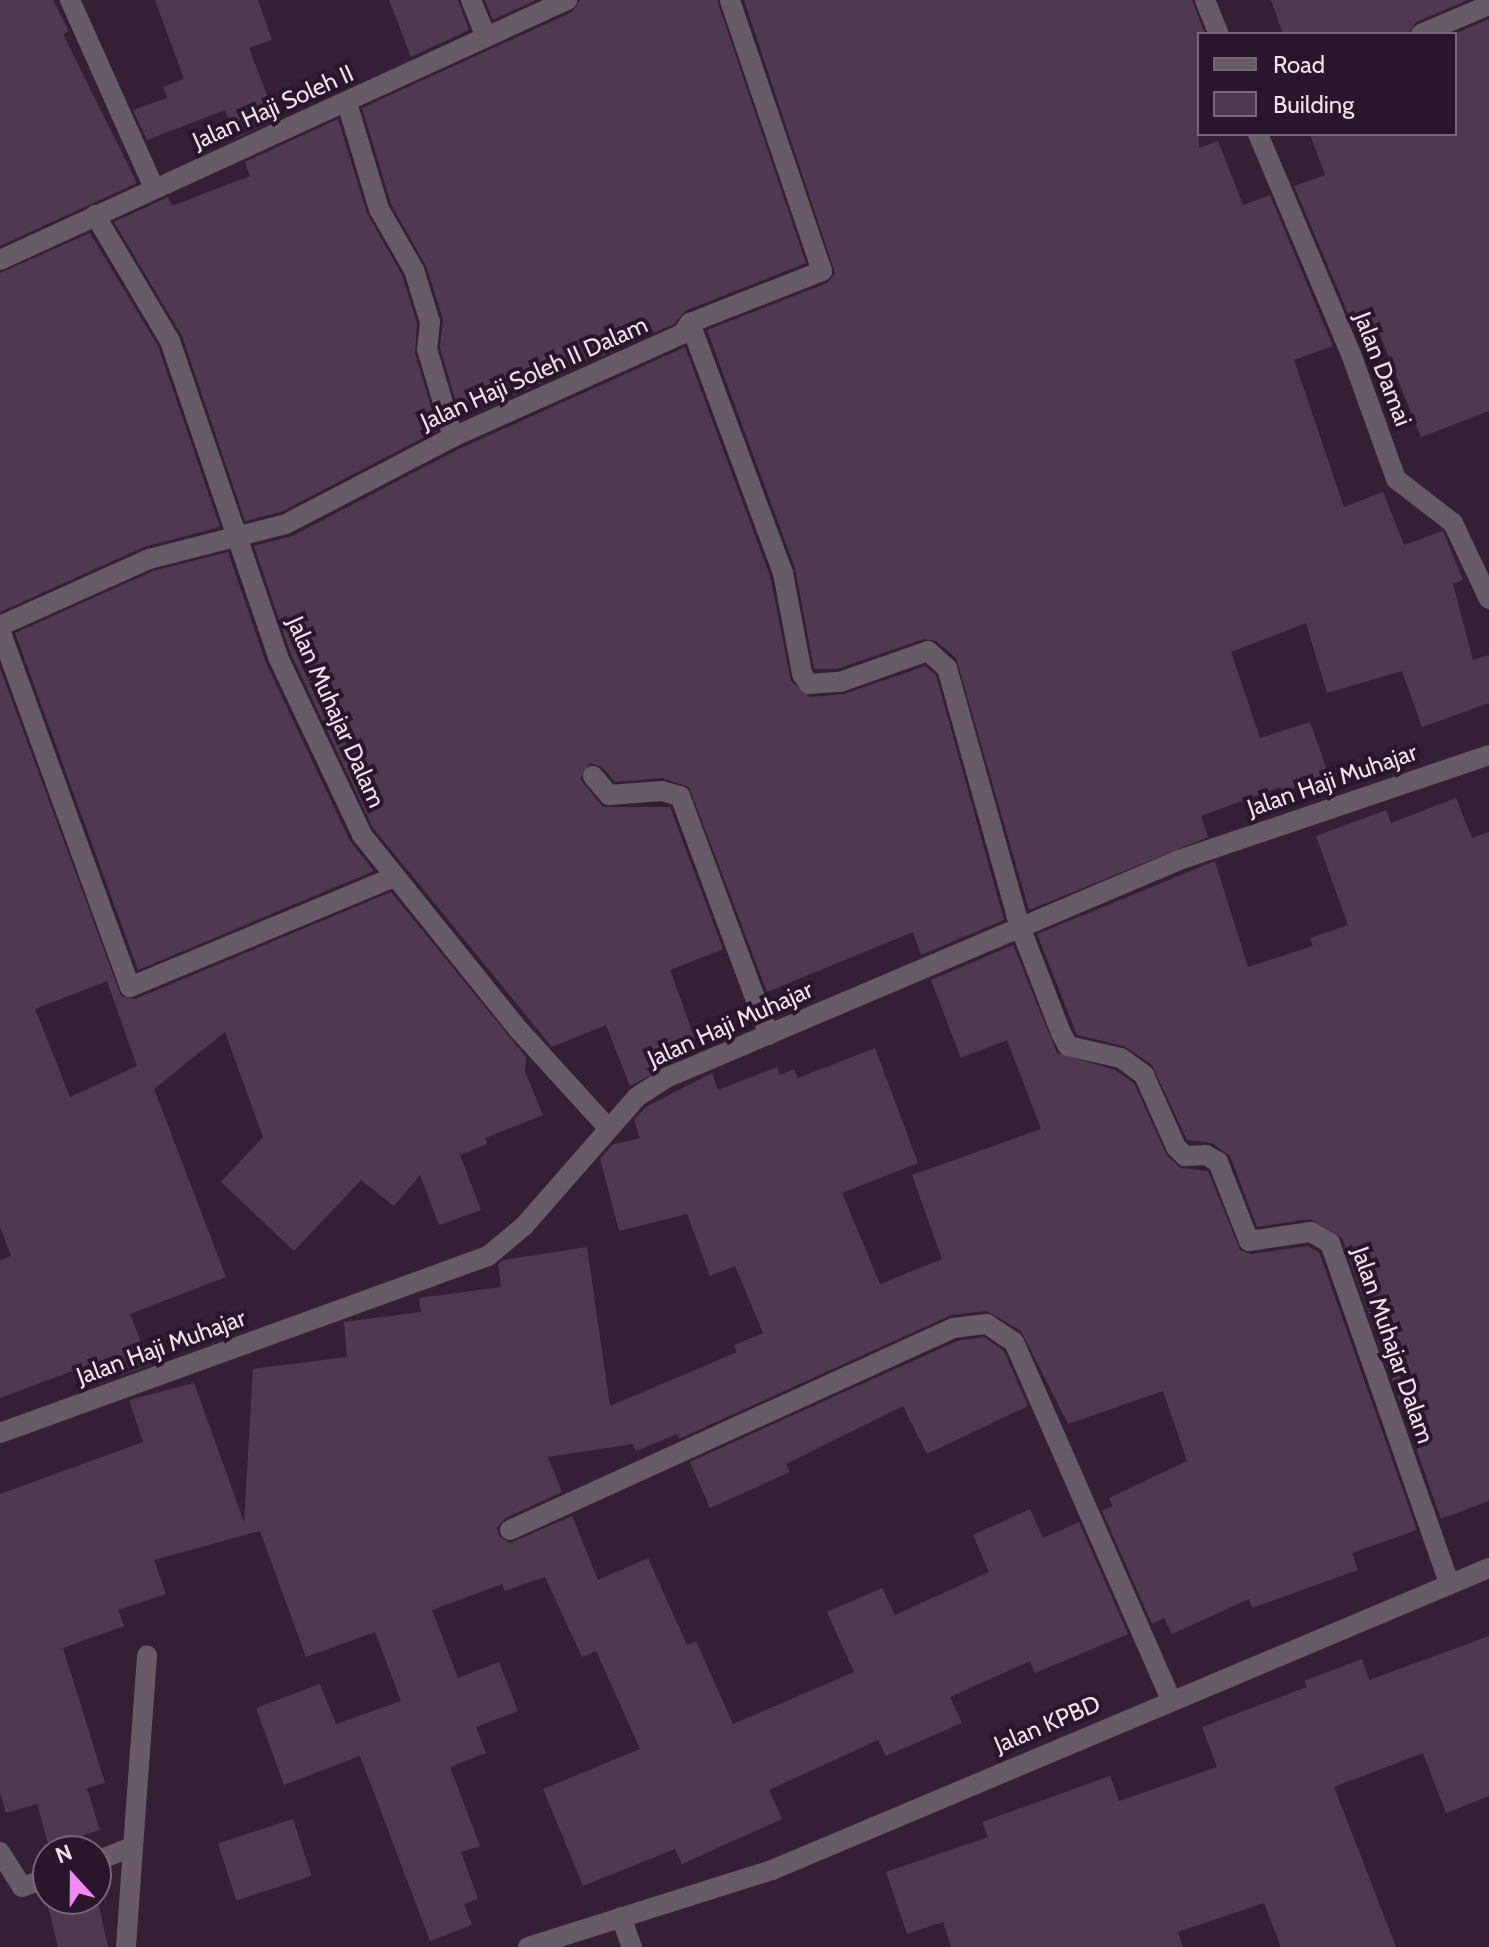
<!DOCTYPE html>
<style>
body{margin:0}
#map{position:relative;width:1489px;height:1947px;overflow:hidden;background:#341f35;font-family:Cabin,sans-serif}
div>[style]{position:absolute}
.building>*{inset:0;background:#503950;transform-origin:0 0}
.street>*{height:20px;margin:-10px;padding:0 10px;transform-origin:10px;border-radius:10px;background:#665b66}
span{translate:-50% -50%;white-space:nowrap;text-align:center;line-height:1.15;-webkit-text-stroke:8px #2a162a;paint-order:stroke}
.street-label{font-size:24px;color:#eee0ee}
.legend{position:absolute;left:1197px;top:32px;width:260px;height:104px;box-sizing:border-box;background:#2a162a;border:2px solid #786778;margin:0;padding:10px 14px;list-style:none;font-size:24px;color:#eee0ee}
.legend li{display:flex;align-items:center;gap:16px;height:40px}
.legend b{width:40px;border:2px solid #786778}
.north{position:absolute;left:32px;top:1835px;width:80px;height:80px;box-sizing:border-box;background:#2a162a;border:2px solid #786778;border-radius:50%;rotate:339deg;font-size:22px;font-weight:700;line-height:32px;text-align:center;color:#eee0ee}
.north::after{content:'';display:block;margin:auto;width:28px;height:36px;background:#f28af3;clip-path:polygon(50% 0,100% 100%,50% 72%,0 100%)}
</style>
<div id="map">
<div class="building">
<div style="clip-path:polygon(0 0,53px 0,69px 31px,63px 34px,137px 183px,0 246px)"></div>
<div style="clip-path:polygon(155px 0,258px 0,272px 40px,249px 48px,276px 119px,236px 138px,225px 110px,147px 140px,133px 110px,167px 98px,163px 87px,184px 79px)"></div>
<div style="clip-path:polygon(389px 0,458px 0,469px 30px,411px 57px)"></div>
<div style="clip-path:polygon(485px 0,536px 0,493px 20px)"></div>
<div style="clip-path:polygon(580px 0,717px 0,806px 263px,685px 311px,674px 324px,461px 419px,440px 348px,443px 319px,426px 266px,391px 204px,362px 108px,572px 12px)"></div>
<div style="clip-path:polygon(744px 0,1192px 0,1205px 34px,1199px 34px,1199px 148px,1218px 141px,1243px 205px,1270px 195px,1333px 346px,1294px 360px,1344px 507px,1383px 492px,1404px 545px,1443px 531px,1463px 580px,1453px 584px,1473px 660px,1489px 655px,1489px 703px,1422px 727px,1402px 671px,1327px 693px,1306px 623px,1231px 652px,1260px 738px,1310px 722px,1329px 776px,1282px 792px,1280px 787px,1201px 816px,1208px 837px,1029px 910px,956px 658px,936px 641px,924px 639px,837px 669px,814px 669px,795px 568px,707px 330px,827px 283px,835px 273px)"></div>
<div style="clip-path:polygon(1271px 0,1468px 0,1416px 22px,1408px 34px,1283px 34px)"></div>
<div style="clip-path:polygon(1489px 19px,1489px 411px,1421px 437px,1378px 330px,1358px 337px,1294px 186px,1325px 175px,1310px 134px,1455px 134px,1454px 34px)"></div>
<div style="clip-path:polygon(338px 119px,367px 213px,402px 275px,417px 323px,415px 353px,438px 430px,281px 512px,245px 521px,182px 336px,114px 222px,168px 197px,172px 206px,250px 176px,245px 162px)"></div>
<div style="clip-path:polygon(90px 233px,158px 346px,220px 527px,144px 547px,0 612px,0 273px)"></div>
<div style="clip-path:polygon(685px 347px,770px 576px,791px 681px,810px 697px,844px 694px,925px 666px,936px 675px,1004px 920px,921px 955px,913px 932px,767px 992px,689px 787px,662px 778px,615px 782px,602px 767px,590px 763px,580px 779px,603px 807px,670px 807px,723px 949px,670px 970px,699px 1050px,630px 1086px,606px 1025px,552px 1047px,373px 828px,290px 652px,254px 546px,292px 536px,459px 449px)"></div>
<div style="clip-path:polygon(228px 552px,266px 663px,350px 841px,374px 871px,138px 970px,15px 633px,153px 571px)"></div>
<div style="clip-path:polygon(evenodd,0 668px,121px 996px,135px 999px,391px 892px,526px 1057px,525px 1072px,543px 1115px,485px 1138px,487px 1144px,460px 1155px,481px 1210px,439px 1225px,420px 1175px,394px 1206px,361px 1180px,294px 1251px,221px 1182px,263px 1137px,225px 1032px,154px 1089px,226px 1277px,130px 1314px,150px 1365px,120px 1376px,113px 1356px,0 1398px,0 1260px,11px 1256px,0 1227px,0 668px,107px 981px,137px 1066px,70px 1097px,35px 1009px,107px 981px)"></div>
<div style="clip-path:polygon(1456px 798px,1472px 838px,1489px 832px,1489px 1501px,1441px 1519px,1342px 1238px,1310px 1219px,1257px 1227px,1230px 1156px,1212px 1143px,1187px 1140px,1152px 1065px,1124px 1046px,1077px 1035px,1037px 934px,1215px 861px,1248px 967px,1313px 946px,1310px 938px,1348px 925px,1316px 836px,1386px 810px,1391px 823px)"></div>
<div style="clip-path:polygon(1013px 945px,1057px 1053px,1115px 1070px,1134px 1083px,1167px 1156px,1181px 1168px,1208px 1171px,1240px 1250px,1251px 1254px,1308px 1246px,1319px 1252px,1417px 1530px,1352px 1553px,1358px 1570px,1252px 1608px,1249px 1599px,1172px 1634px,1164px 1618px,1152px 1624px,1102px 1511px,1113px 1506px,1109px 1498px,1187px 1461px,1163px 1391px,1068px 1424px,1021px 1331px,987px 1311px,951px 1315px,679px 1439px,677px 1434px,636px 1451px,633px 1444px,548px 1457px,562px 1492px,505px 1518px,497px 1528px,499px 1536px,510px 1543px,572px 1516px,598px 1580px,648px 1558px,687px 1645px,696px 1641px,733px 1724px,854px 1672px,827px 1612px,882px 1588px,895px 1615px,989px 1572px,973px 1535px,1030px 1509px,1043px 1538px,1079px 1522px,1128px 1634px,1035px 1673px,1030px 1661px,950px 1697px,962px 1723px,886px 1756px,878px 1740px,769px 1790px,782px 1819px,682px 1864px,675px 1849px,583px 1886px,543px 1789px,640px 1749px,596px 1651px,582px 1657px,545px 1577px,505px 1591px,502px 1584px,432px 1610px,458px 1678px,499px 1662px,518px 1711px,476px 1727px,486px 1753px,450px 1767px,480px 1846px,461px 1852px,478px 1899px,464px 1904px,472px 1925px,430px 1941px,360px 1756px,284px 1785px,256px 1708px,320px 1684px,336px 1724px,401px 1701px,375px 1632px,306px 1657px,260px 1531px,154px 1560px,166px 1594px,118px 1610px,124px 1626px,63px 1648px,105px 1783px,87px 1788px,100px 1830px,83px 1835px,87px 1851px,50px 1851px,37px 1804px,6px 1813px,0 1793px,0 1494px,143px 1442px,129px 1400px,194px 1383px,244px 1522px,253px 1369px,347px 1357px,344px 1322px,421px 1312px,419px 1298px,501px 1287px,498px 1264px,504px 1260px,587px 1247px,610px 1406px,737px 1352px,734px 1345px,763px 1333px,735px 1266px,710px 1276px,687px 1214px,619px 1231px,600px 1159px,612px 1145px,640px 1138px,634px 1120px,646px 1107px,712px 1073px,718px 1090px,777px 1067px,780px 1075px,794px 1069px,798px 1078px,875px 1048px,918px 1163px,842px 1193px,880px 1284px,942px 1259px,912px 1175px,1041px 1129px,1007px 1040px,961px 1058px,931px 980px)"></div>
<div style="clip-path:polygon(984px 1337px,1004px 1351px,1028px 1406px,927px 1454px,903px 1406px,786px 1464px,790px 1472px,710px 1508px,690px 1462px,957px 1341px)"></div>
<div style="clip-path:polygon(1489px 1636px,1489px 1796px,1446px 1813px,1423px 1753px,1334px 1787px,1396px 1947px,1281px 1947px,1264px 1903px,1178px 1932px,1183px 1947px,951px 1947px,943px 1922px,907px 1934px,886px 1872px,988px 1837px,982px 1822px,1110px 1776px,1119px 1801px,1217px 1767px,1202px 1727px,1307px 1687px,1304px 1681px,1362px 1659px,1369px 1680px)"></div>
<div style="left:293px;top:1819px;width:60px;height:79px;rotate:72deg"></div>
<div style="clip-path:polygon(96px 1892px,108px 1947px,58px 1947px,47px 1901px,96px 1899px)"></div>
</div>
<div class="street">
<div style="left:70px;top:0;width:206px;rotate:65.9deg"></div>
<div style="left:471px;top:0;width:40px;rotate:68deg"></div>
<div style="left:1205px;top:0;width:37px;rotate:68deg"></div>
<div style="left:1421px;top:34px;width:74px;rotate:-23.1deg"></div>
<div style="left:347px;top:103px;width:111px;rotate:73.2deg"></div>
<div style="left:379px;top:209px;width:70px;rotate:60.2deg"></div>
<div style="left:414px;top:270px;width:54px;rotate:72.9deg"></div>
<div style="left:430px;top:322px;width:27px;rotate:96deg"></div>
<div style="left:427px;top:349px;width:92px;rotate:73.5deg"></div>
<div style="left:1258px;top:134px;width:239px;rotate:67.1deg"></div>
<div style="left:1351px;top:354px;width:133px;rotate:70.2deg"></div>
<div style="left:1396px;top:479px;width:72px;rotate:37.7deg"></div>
<div style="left:1453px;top:523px;width:84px;rotate:64.7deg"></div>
<div style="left:95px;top:215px;width:147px;rotate:59.2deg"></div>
<div style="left:170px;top:341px;width:334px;rotate:71.1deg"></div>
<div style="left:278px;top:657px;width:197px;rotate:64.7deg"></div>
<div style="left:362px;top:835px;width:249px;rotate:51.2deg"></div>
<div style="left:518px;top:1029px;width:134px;rotate:47.7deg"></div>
<div style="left:0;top:260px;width:624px;rotate:-24.63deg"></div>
<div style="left:690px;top:323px;width:267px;rotate:69.6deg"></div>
<div style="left:783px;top:573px;width:103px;rotate:79.3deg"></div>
<div style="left:802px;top:674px;width:12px;rotate:55deg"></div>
<div style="left:809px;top:684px;width:31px;rotate:-4deg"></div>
<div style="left:840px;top:682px;width:93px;rotate:-19.4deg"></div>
<div style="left:928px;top:651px;width:25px;rotate:42deg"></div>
<div style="left:947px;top:668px;width:266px;rotate:74.3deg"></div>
<div style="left:1019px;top:924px;width:117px;rotate:68.9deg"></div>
<div style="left:1061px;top:1033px;width:15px;rotate:62deg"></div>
<div style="left:1068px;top:1046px;width:54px;rotate:12.8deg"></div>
<div style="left:1121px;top:1058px;width:29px;rotate:36deg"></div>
<div style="left:1144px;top:1075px;width:79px;rotate:66deg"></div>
<div style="left:1176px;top:1147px;width:13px;rotate:45deg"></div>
<div style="left:1185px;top:1156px;width:21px;rotate:-3deg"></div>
<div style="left:1206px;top:1155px;width:14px;rotate:30deg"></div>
<div style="left:1218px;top:1162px;width:85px;rotate:68.6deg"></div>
<div style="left:1249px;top:1241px;width:63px;rotate:-8.3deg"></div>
<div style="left:1311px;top:1232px;width:22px;rotate:30deg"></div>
<div style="left:1330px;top:1243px;width:362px;rotate:70.7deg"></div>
<div style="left:0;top:626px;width:163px;rotate:-24.2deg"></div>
<div style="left:149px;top:559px;width:141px;rotate:-14.3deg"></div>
<div style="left:286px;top:524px;width:188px;rotate:-27.5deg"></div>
<div style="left:453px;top:437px;width:251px;rotate:-24.2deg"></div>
<div style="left:682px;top:334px;width:14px;rotate:-54deg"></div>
<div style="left:690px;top:323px;width:142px;rotate:-21.5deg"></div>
<div style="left:822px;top:271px;width:286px;rotate:-108.8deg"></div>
<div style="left:0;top:630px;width:380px;rotate:70deg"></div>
<div style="left:130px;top:987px;width:286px;rotate:-22.6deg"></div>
<div style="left:593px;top:776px;width:25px;rotate:50deg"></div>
<div style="left:609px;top:795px;width:53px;rotate:-4.3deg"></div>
<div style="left:662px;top:791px;width:19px;rotate:16deg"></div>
<div style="left:680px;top:796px;width:255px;rotate:69.6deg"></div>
<div style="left:0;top:1433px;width:519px;rotate:-19.94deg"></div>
<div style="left:488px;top:1256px;width:47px;rotate:-39.8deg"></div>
<div style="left:524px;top:1226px;width:171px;rotate:-48.8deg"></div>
<div style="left:637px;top:1097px;width:35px;rotate:-33deg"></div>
<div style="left:666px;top:1078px;width:557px;rotate:-23.02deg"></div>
<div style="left:1179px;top:860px;width:327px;rotate:-18.7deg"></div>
<div style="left:510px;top:1530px;width:487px;rotate:-24.5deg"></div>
<div style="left:953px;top:1328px;width:34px;rotate:-7deg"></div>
<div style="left:987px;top:1324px;width:32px;rotate:34deg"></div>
<div style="left:1014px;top:1342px;width:391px;rotate:66.3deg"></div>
<div style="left:0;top:1852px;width:41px;rotate:57.8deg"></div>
<div style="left:22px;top:1887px;width:28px;rotate:-19deg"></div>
<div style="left:96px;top:1861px;width:40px;rotate:-21deg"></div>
<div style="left:133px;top:1847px;width:192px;rotate:-85.8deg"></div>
<div style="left:621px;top:1917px;width:32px;rotate:70deg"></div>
<div style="left:126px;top:1947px;width:100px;rotate:-86deg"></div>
<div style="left:528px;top:1947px;width:256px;rotate:-17.5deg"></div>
<div style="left:772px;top:1870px;width:778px;rotate:-22.84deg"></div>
</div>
<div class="street-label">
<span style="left:273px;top:107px;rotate:-24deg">Jalan Haji Soleh II</span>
<span style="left:1383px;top:369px;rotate:69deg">Jalan Damai</span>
<span style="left:534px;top:373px;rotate:-24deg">Jalan Haji Soleh II Dalam</span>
<span style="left:336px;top:712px;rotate:66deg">Jalan Muhajar Dalam</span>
<span style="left:1332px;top:780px;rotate:-19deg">Jalan Haji Muhajar</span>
<span style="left:730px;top:1024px;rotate:-24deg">Jalan Haji Muhajar</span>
<span style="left:1393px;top:1345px;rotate:71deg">Jalan Muhajar Dalam</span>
<span style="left:161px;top:1347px;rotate:-20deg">Jalan Haji Muhajar</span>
<span style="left:1047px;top:1724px;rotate:-23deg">Jalan KPBD</span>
</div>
<ul class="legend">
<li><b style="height:10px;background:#665b66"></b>Road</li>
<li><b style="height:22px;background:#503950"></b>Building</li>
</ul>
<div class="north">N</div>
</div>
